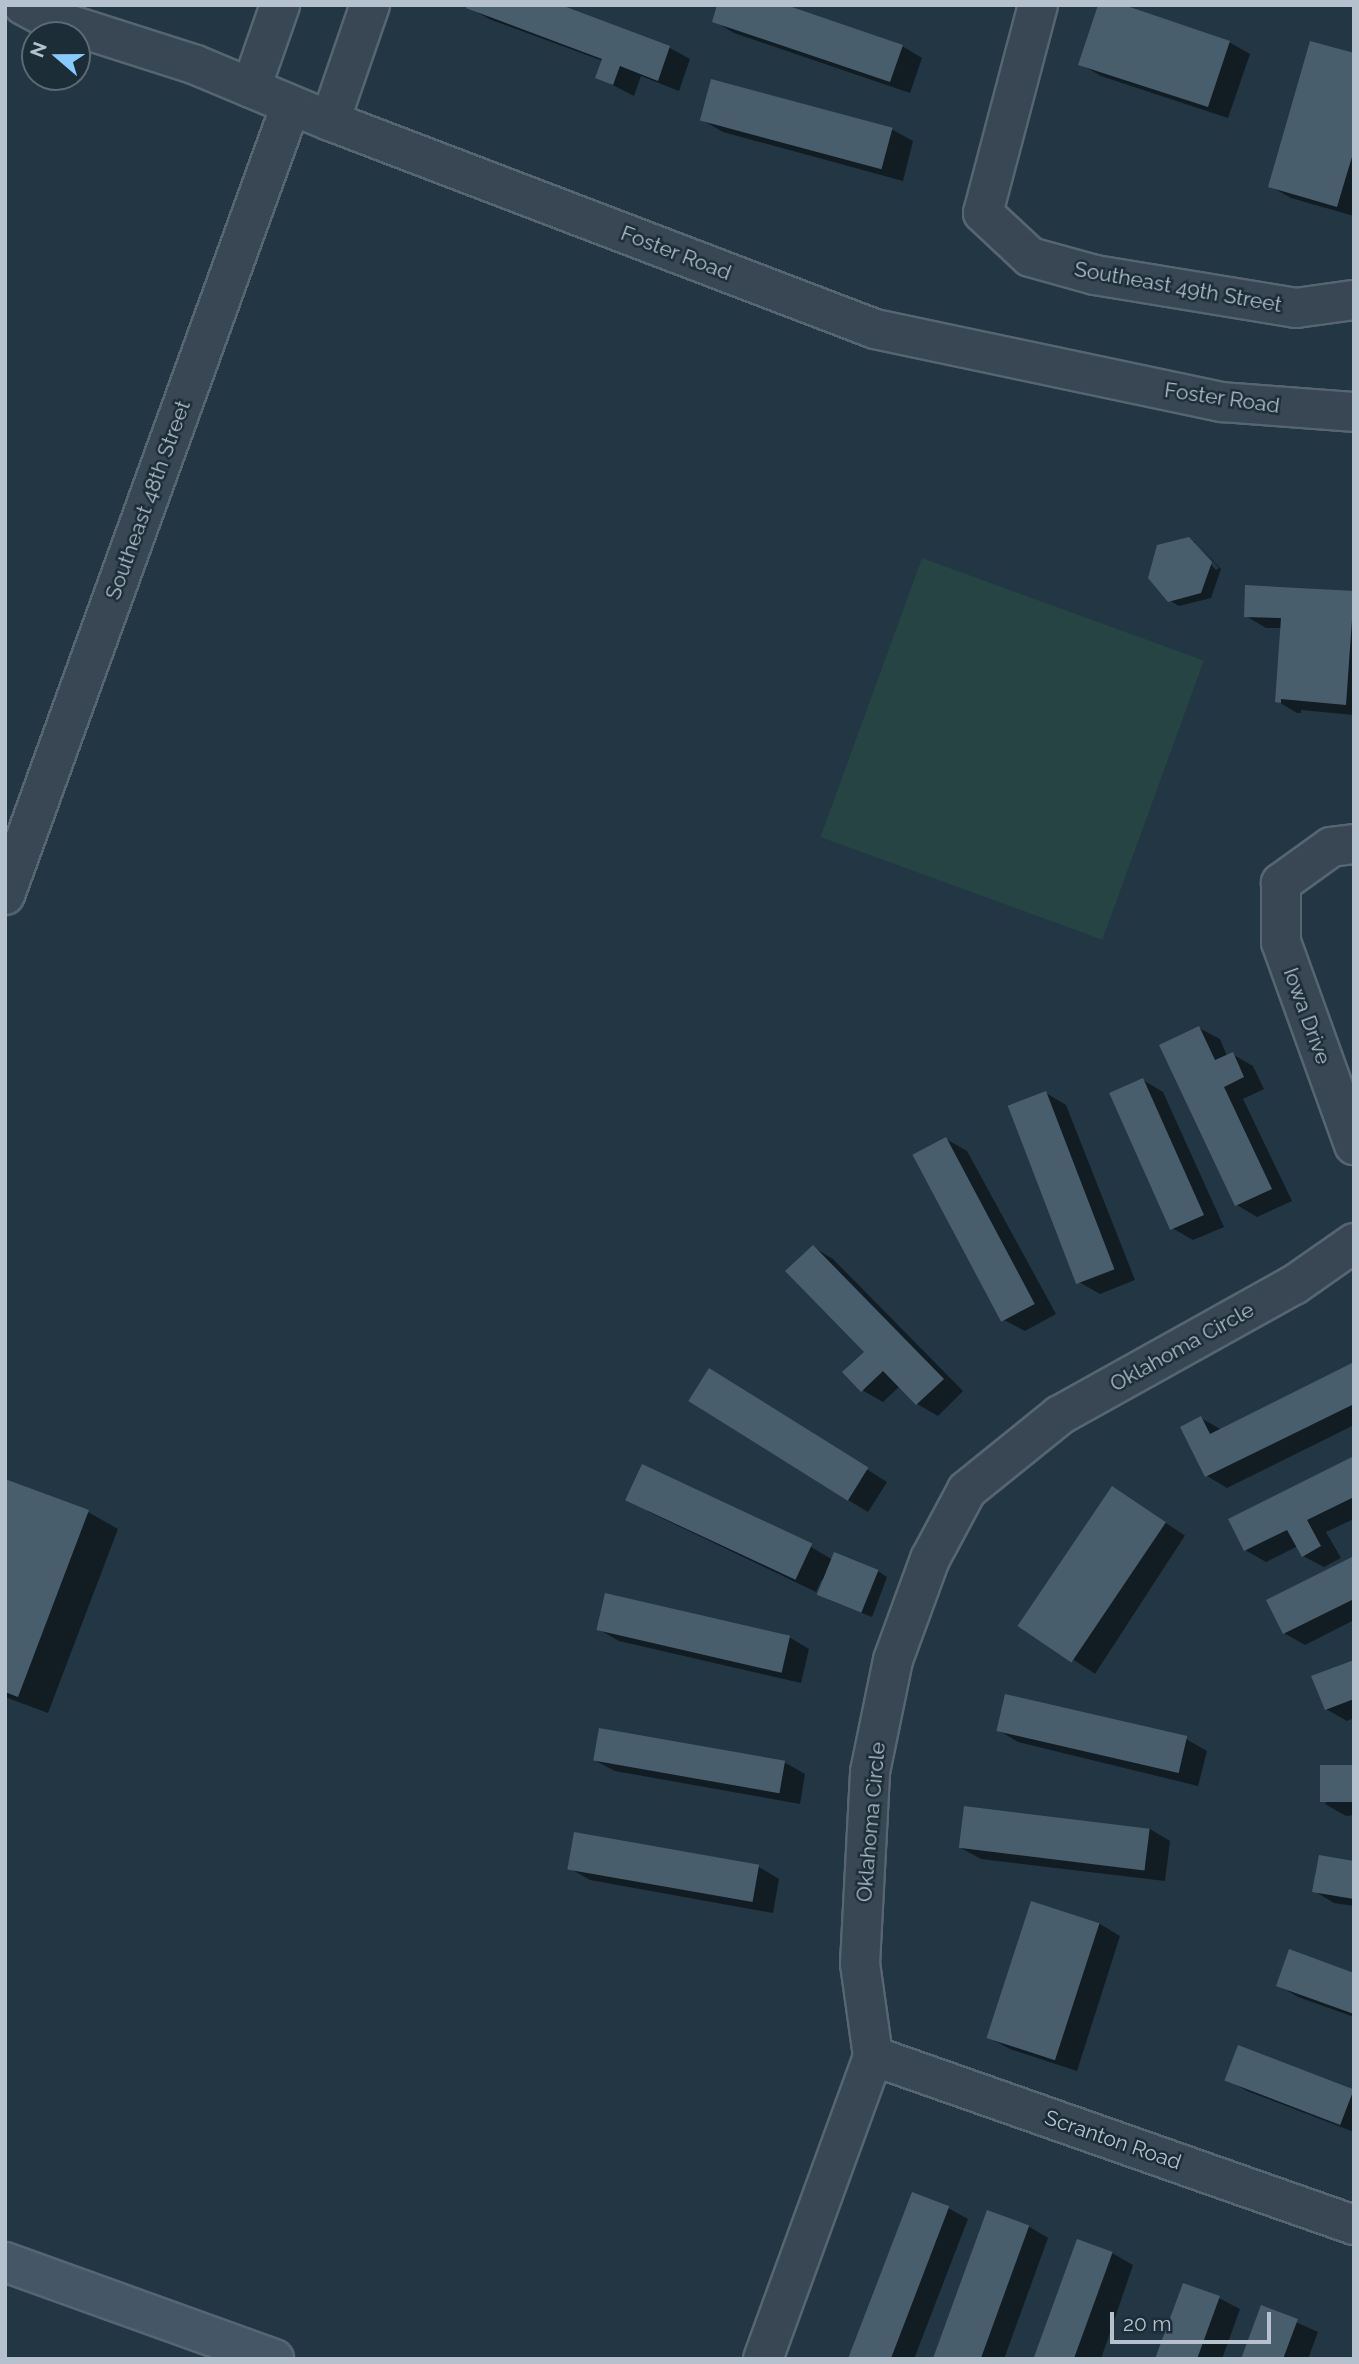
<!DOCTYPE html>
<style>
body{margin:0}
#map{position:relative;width:1359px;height:2364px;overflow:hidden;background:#233643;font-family:Raleway,sans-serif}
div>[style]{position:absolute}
.green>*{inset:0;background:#254443;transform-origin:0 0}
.shadow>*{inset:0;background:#0007;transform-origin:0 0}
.building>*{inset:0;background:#495e6c;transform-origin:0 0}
.roads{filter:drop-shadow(2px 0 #566570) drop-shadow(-2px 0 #566570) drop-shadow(0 2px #566570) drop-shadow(0 -2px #566570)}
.street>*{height:38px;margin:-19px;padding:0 19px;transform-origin:19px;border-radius:19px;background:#384753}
.secondary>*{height:38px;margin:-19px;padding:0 19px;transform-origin:19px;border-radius:19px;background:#455766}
span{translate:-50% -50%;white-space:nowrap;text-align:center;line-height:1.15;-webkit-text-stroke:5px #1d2d38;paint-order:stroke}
.street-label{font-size:21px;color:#b5c2cd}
.frame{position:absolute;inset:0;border:7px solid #b5c2cd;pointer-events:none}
.north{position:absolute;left:21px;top:21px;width:70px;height:70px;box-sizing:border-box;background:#1d2d38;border:2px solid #5a6974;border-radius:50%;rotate:290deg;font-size:19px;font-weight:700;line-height:28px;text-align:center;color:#b5c2cd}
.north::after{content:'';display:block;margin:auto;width:24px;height:32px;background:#88caff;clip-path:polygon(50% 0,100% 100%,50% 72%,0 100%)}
.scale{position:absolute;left:1110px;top:2312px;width:161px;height:32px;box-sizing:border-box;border:4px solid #b5c2cd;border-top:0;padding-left:9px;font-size:21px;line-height:24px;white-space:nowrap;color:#b5c2cd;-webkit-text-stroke:5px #1d2d38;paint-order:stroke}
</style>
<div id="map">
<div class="green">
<div style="left:922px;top:558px;width:300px;height:297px;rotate:20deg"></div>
</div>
<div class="shadow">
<div style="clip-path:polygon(556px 5px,670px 48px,690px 59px,679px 91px,641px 76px,634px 96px,597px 77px,603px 61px,489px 19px,468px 7px)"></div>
<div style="clip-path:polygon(714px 21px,902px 46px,922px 58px,910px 93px,734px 33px)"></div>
<div style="clip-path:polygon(1229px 42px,1250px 54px,1228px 118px,1101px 76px,1080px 64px)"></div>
<div style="clip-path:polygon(1354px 55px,1354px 216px,1291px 198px,1270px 186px)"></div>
<div style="clip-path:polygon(702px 120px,893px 130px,913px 141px,903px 181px,723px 132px)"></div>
<div style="clip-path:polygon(1189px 539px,1196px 543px,1192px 543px,1216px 570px,1219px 568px,1198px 544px,1221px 569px,1211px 598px,1179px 606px,1169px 600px)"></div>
<div style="clip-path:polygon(1354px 592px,1354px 715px,1301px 710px,1301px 713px,1297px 713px,1277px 701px,1282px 628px,1266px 628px,1246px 616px)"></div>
<div style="clip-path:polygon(1199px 1028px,1220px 1039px,1227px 1056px,1232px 1054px,1253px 1066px,1264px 1089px,1243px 1099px,1292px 1201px,1257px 1217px,1237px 1205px,1161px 1045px)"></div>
<div style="clip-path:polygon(1143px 1080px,1163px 1092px,1224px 1227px,1193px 1240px,1172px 1228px)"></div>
<div style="clip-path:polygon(1046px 1093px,1066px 1105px,1135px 1280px,1100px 1294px,1079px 1282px)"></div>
<div style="clip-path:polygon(946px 1139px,967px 1151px,1056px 1314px,1025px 1331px,1004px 1320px)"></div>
<div style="clip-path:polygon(813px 1247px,833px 1259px,963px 1391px,938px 1416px,917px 1404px,900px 1386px,883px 1402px,862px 1390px,867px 1352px)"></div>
<div style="clip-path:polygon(1354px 1364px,1354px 1425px,1227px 1488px,1207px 1476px,1201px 1418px,1222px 1430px)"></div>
<div style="clip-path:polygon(729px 1382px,887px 1482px,868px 1512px,848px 1500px)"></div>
<div style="clip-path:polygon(1354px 1458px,1354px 1519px,1326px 1532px,1341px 1558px,1324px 1567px,1303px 1556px,1298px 1546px,1266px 1562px,1245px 1550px)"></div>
<div style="clip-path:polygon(5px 1481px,88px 1512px,118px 1529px,48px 1713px,5px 1697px)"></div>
<div style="left:1112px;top:1488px;width:87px;height:165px;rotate:33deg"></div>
<div style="clip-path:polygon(647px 1511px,811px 1547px,833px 1560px,878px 1571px,887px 1577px,872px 1617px,829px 1600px,824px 1581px,822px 1579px,816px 1592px)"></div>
<div style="clip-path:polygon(1354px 1558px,1354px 1620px,1305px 1645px,1284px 1633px)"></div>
<div style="clip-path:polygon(598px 1629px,789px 1637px,809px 1649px,801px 1683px,619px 1641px)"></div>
<div style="clip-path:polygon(1354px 1661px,1354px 1718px,1347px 1721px,1326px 1709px)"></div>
<div style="clip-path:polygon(998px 1730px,1186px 1739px,1207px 1751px,1198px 1786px,1018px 1742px)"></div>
<div style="clip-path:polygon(594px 1760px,784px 1762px,805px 1774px,800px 1804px,615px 1771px)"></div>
<div style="clip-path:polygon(1354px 1766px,1354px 1815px,1346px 1816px,1325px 1804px)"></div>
<div style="clip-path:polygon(1150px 1829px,1170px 1841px,1165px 1881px,981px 1859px,961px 1848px)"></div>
<div style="clip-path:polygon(1354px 1863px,1354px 1906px,1334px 1903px,1314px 1891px)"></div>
<div style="clip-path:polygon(759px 1867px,779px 1879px,773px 1913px,590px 1880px,569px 1868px)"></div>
<div style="clip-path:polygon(1032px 1903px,1100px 1924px,1120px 1936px,1077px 2071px,1010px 2049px,990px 2038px)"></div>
<div style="clip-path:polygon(1354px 1975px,1354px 2017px,1298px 1997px,1278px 1985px)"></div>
<div style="clip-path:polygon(1226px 2079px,1354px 2091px,1354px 2132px,1247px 2091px)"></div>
<div style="clip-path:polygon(948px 2208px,968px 2219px,914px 2359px,848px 2359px)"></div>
<div style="clip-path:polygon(1028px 2226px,1048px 2238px,1004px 2359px,935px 2359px)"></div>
<div style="clip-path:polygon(1112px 2253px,1133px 2265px,1101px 2359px,1037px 2359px)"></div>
<div style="clip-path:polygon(1219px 2298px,1240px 2309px,1222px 2359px,1157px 2359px)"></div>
<div style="clip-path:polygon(1262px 2307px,1318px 2332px,1308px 2359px,1243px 2359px)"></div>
</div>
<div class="building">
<div style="clip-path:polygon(467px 5px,561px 5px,670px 46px,658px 81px,620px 66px,613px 85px,595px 78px,602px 59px,466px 8px)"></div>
<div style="clip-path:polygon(717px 5px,786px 5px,903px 45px,890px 82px,712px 22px)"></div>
<div style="clip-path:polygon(1098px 5px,1124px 5px,1230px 41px,1208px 107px,1078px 65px)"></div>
<div style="clip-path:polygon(1310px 41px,1354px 53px,1354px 150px,1337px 207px,1268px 187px)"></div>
<div style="left:711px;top:79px;width:188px;height:43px;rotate:15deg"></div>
<div style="clip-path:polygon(1189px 537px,1212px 562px,1201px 593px,1168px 602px,1148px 578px,1157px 545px)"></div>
<div style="clip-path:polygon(1245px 585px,1354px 591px,1346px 705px,1281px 699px,1281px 703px,1275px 702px,1281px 618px,1244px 617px)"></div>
<div style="clip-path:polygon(1199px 1026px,1215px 1060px,1233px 1052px,1244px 1077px,1224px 1087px,1272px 1189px,1235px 1206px,1159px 1045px)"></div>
<div style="left:1143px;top:1078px;width:150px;height:37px;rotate:66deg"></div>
<div style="left:1046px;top:1091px;width:191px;height:41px;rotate:69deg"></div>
<div style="left:946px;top:1137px;width:189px;height:38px;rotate:62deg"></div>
<div style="clip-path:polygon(813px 1245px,944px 1379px,916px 1405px,883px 1371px,861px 1392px,842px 1372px,864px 1352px,785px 1271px)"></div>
<div style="clip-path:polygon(1354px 1362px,1354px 1404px,1205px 1477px,1180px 1427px,1201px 1416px,1210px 1434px)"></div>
<div style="left:709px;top:1368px;width:188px;height:39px;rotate:32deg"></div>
<div style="clip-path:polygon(1354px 1456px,1354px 1497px,1307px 1520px,1321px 1546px,1302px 1557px,1287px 1530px,1244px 1551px,1228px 1519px)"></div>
<div style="left:642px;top:1464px;width:188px;height:40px;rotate:25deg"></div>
<div style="clip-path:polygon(5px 1479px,89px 1510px,18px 1697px,5px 1692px)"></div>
<div style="left:1112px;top:1486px;width:65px;height:169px;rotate:34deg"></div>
<div style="left:834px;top:1552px;width:48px;height:46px;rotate:22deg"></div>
<div style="clip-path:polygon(1354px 1556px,1354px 1599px,1283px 1634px,1266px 1600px)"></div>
<div style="left:605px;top:1593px;width:190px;height:38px;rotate:13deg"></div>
<div style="clip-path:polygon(1354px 1660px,1354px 1699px,1325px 1710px,1311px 1676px)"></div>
<div style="left:1005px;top:1694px;width:187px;height:38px;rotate:13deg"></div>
<div style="left:599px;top:1728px;width:189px;height:33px;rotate:10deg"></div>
<div style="left:1354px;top:1765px;width:37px;height:34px;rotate:90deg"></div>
<div style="left:964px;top:1806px;width:187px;height:42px;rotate:7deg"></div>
<div style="left:574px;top:1832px;width:188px;height:38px;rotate:10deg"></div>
<div style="clip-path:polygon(1319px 1855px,1354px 1861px,1354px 1899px,1312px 1892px)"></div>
<div style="left:1031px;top:1901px;width:72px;height:144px;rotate:18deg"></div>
<div style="clip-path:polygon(1289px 1949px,1354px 1973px,1354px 2014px,1276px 1986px)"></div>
<div style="left:1238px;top:2045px;width:124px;height:38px;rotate:21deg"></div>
<div style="left:912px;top:2192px;width:40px;height:180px;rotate:21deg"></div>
<div style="left:987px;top:2210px;width:45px;height:158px;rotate:20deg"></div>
<div style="left:1077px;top:2239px;width:38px;height:127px;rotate:20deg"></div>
<div style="clip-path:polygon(1183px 2283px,1220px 2296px,1197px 2359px,1155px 2359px)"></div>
<div style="clip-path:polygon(1261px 2305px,1298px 2319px,1283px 2359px,1241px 2359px)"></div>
</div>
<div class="roads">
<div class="street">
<div style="left:23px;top:5px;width:26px;rotate:28deg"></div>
<div style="left:46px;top:17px;width:157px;rotate:17.7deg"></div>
<div style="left:196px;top:65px;width:145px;rotate:22.7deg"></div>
<div style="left:330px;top:121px;width:583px;rotate:20.89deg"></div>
<div style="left:875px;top:329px;width:355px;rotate:11.9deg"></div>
<div style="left:1222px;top:402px;width:132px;rotate:4.3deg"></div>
<div style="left:1038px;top:5px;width:215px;rotate:104.8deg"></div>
<div style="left:983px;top:213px;width:64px;rotate:43.1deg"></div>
<div style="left:1030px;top:257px;width:67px;rotate:15.5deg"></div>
<div style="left:1095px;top:275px;width:204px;rotate:9.3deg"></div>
<div style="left:1296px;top:308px;width:59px;rotate:-7.9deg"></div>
<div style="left:251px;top:88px;width:88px;rotate:-70.7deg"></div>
<div style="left:330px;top:121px;width:123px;rotate:-71deg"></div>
<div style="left:1354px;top:844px;width:23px;rotate:173deg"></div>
<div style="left:1331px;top:847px;width:62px;rotate:144.2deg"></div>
<div style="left:1281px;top:883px;width:59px;rotate:90deg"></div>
<div style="left:1281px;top:942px;width:216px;rotate:70.2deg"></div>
<div style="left:5px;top:895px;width:840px;rotate:-70.1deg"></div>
<div style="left:873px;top:2056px;width:510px;rotate:19.36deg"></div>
<div style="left:763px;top:2359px;width:322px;rotate:-70deg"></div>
<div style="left:873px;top:2056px;width:93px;rotate:-98deg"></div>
<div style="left:860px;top:1964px;width:192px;rotate:-87deg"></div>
<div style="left:870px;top:1772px;width:114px;rotate:-78.4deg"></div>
<div style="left:893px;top:1660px;width:108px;rotate:-69.9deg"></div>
<div style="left:930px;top:1559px;width:78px;rotate:-61.8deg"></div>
<div style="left:967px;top:1490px;width:119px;rotate:-38.9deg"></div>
<div style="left:1060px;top:1415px;width:268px;rotate:-29.1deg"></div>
<div style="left:1294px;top:1285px;width:73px;rotate:-35deg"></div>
</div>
<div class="secondary">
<div style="left:5px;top:2262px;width:286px;rotate:19.8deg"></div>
</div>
</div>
<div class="street-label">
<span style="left:676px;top:253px;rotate:21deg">Foster Road</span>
<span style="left:1178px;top:287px;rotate:10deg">Southeast 49th Street</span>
<span style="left:1222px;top:398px;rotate:8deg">Foster Road</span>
<span style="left:148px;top:500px;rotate:-70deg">Southeast 48th Street</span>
<span style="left:1307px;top:1016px;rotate:70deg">Iowa Drive</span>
<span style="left:1182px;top:1347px;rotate:-29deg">Oklahoma Circle</span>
<span style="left:871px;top:1822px;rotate:-85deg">Oklahoma Circle</span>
<span style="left:1113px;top:2140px;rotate:19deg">Scranton Road</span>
</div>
<div class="frame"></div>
<div class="north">N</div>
<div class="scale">20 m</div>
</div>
